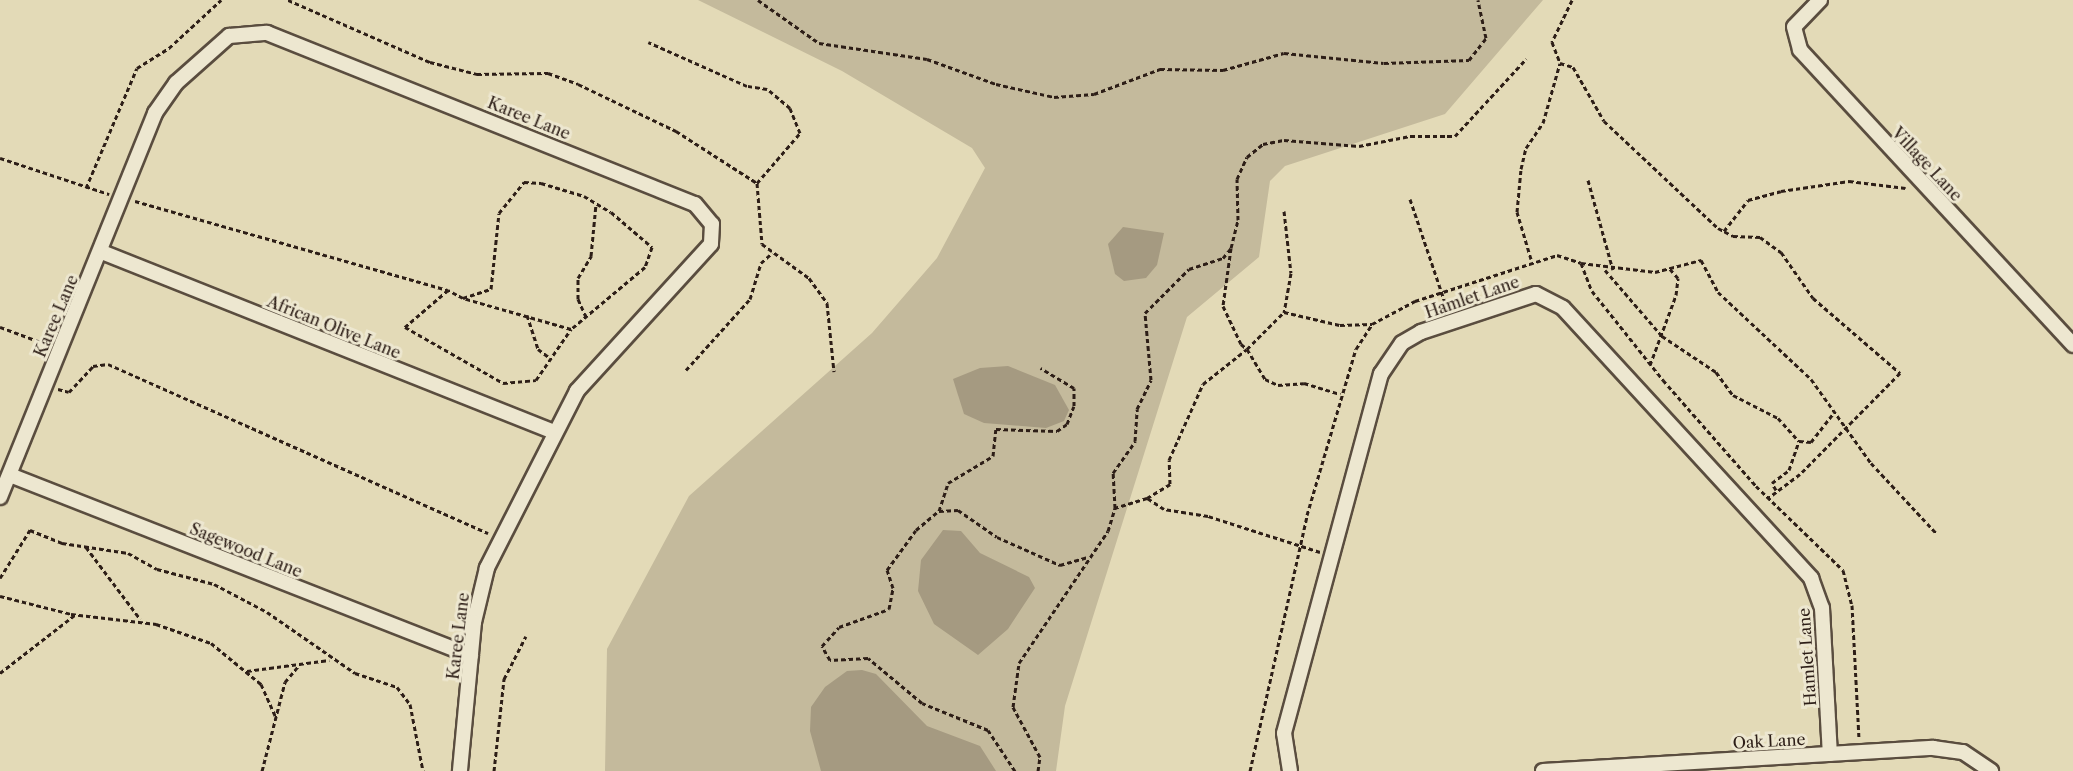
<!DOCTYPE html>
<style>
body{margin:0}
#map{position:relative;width:2073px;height:771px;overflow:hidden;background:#e3dab7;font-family:"Libre Caslon Text",serif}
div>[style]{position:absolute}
.green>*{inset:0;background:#c4ba9c}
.water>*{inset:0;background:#a59a81}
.path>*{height:3px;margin-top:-1.5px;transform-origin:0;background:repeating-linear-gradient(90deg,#2d1e17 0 4.5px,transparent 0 7.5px)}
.roads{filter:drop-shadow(2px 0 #5a4d3f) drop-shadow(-2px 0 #5a4d3f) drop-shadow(0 2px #5a4d3f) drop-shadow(0 -2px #5a4d3f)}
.minor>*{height:14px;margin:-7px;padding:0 7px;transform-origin:7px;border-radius:7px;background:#ede7d0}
span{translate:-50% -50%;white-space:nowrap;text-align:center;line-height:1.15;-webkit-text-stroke:6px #ede7d0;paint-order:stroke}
.street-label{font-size:16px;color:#2d1e17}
</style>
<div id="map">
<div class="green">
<div style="clip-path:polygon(698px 0,1543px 0,1445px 114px,1285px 166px,1270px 181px,1259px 257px,1187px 317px,1065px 706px,1056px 771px,605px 771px,607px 649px,689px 496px,872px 333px,937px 258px,985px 168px,972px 148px,842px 71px)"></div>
</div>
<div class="water">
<div style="clip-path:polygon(1123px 227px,1164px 233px,1157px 265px,1146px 278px,1124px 281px,1115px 274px,1108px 244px)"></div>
<div style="clip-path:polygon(1008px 366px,1055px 385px,1069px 410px,1064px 421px,1046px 428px,984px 423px,964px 414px,953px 379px,980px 368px)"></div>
<div style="clip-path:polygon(943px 530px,961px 531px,980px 553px,1029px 577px,1035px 588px,1008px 629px,978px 655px,934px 624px,918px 591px,921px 560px)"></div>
<div style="clip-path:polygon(862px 670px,876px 674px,927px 726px,980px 746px,996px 771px,821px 771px,810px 731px,811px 707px,825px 687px,847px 671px)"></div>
</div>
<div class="path">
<div style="left:288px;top:0;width:155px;rotate:23.6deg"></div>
<div style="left:430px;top:62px;width:49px;rotate:14.3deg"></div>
<div style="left:477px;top:74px;width:71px;rotate:-0.8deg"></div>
<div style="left:548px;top:73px;width:32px;rotate:20deg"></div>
<div style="left:578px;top:84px;width:109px;rotate:25.6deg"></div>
<div style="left:676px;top:131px;width:96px;rotate:32.7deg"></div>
<div style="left:757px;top:183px;width:66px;rotate:-49.3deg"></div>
<div style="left:800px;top:133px;width:27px;rotate:-112deg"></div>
<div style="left:790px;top:108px;width:30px;rotate:-140deg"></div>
<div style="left:767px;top:89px;width:20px;rotate:-171deg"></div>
<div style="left:747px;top:86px;width:108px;rotate:-156deg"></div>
<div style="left:758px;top:0;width:75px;rotate:35.2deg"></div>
<div style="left:819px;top:43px;width:109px;rotate:8.4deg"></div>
<div style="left:927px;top:59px;width:73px;rotate:19.9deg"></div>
<div style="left:996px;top:84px;width:59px;rotate:12.6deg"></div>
<div style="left:1054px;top:97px;width:40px;rotate:-4.3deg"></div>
<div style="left:1094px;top:94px;width:71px;rotate:-20.7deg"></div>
<div style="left:1160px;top:69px;width:63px;rotate:0.9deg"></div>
<div style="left:1223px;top:70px;width:63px;rotate:-15.6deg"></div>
<div style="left:1284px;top:53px;width:100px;rotate:5.7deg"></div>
<div style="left:1384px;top:63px;width:85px;rotate:-2deg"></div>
<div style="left:1469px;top:60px;width:28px;rotate:-52deg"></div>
<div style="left:1486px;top:38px;width:39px;rotate:-102deg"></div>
<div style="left:1572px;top:0;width:47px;rotate:115.5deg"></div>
<div style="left:1552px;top:42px;width:22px;rotate:69deg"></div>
<div style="left:1560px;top:63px;width:14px;rotate:17deg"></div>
<div style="left:1573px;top:67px;width:62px;rotate:60.1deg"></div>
<div style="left:1604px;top:121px;width:156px;rotate:43.2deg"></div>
<div style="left:1718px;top:228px;width:17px;rotate:28deg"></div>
<div style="left:1733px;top:236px;width:27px;rotate:2deg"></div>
<div style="left:1760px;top:237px;width:26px;rotate:36deg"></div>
<div style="left:1781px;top:252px;width:56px;rotate:55.2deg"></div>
<div style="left:1813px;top:298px;width:115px;rotate:40.8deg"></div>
<div style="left:1900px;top:373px;width:142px;rotate:134.7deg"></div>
<div style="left:1800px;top:474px;width:40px;rotate:143deg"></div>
<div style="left:0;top:158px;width:115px;rotate:18.3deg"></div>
<div style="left:1588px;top:180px;width:93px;rotate:74.5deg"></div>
<div style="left:757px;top:183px;width:61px;rotate:85.3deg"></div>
<div style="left:762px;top:244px;width:58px;rotate:35.9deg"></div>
<div style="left:809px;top:278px;width:31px;rotate:54deg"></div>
<div style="left:827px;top:303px;width:69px;rotate:84.2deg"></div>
<div style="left:86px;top:188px;width:130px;rotate:-67deg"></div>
<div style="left:137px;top:68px;width:38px;rotate:-32deg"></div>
<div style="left:169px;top:48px;width:71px;rotate:-42.7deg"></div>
<div style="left:1410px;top:199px;width:115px;rotate:71.3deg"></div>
<div style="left:135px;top:201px;width:325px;rotate:15.9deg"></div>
<div style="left:1284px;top:211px;width:62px;rotate:83.6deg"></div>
<div style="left:1291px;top:273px;width:40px;rotate:100deg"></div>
<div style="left:1284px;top:312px;width:57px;rotate:13.1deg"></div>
<div style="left:1340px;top:325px;width:32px;rotate:-2deg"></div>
<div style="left:1724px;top:231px;width:39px;rotate:-52deg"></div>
<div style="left:1748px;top:200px;width:34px;rotate:-15deg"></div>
<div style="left:1781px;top:191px;width:69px;rotate:-8.4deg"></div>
<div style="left:1849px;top:181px;width:57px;rotate:7deg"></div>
<div style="left:1231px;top:248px;width:59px;rotate:97.9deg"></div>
<div style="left:1223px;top:306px;width:42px;rotate:64.7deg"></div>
<div style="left:1241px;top:344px;width:8px;rotate:40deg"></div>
<div style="left:1247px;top:349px;width:52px;rotate:-45deg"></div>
<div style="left:1531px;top:259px;width:49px;rotate:-106.6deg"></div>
<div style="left:1517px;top:212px;width:43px;rotate:-84.7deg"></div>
<div style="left:1521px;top:169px;width:22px;rotate:-77deg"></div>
<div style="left:1526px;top:148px;width:30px;rotate:-56deg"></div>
<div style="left:1543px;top:123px;width:62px;rotate:-74.2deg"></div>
<div style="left:1581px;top:263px;width:75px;rotate:6.9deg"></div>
<div style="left:1655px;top:272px;width:48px;rotate:-14.6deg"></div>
<div style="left:1701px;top:260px;width:36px;rotate:62deg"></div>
<div style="left:1718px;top:292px;width:127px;rotate:43.1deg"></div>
<div style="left:1811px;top:379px;width:103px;rotate:54.5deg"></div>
<div style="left:1871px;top:463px;width:97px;rotate:47.1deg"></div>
<div style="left:1605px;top:270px;width:87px;rotate:49.2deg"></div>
<div style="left:1662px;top:336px;width:65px;rotate:33.7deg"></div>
<div style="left:1716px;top:372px;width:29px;rotate:54deg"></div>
<div style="left:1733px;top:395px;width:51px;rotate:27.1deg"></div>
<div style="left:1778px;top:418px;width:31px;rotate:48deg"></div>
<div style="left:463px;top:298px;width:29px;rotate:-18deg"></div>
<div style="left:491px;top:289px;width:76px;rotate:-84deg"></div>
<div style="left:499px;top:213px;width:40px;rotate:-51deg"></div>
<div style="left:524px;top:182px;width:17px;rotate:3deg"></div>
<div style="left:541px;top:183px;width:45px;rotate:16.8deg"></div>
<div style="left:584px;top:196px;width:31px;rotate:31deg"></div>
<div style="left:611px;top:212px;width:54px;rotate:40.5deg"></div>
<div style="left:652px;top:247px;width:21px;rotate:109deg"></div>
<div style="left:645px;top:267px;width:97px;rotate:140deg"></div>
<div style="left:571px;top:329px;width:112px;rotate:-164deg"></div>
<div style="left:463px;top:298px;width:17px;rotate:-152deg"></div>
<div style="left:448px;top:290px;width:57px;rotate:139.3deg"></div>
<div style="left:405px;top:327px;width:113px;rotate:29.7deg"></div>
<div style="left:503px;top:383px;width:33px;rotate:-5deg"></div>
<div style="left:536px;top:380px;width:62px;rotate:-55.5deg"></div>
<div style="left:527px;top:315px;width:36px;rotate:72deg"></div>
<div style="left:538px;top:349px;width:15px;rotate:37deg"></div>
<div style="left:586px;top:317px;width:20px;rotate:-114deg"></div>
<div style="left:578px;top:299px;width:21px;rotate:-90deg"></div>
<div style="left:578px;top:278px;width:26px;rotate:-59deg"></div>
<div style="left:591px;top:256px;width:52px;rotate:-84.5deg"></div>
<div style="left:0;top:327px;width:49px;rotate:20.3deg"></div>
<div style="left:1650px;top:365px;width:75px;rotate:-69.6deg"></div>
<div style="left:1676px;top:295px;width:17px;rotate:-83deg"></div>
<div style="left:1678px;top:278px;width:13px;rotate:-132deg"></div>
<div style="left:686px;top:370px;width:96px;rotate:-48deg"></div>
<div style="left:750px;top:299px;width:38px;rotate:-73deg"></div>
<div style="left:761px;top:263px;width:15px;rotate:-42deg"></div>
<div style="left:58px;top:389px;width:11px;rotate:15deg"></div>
<div style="left:69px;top:392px;width:35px;rotate:-47deg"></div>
<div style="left:93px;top:366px;width:15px;rotate:-8deg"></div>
<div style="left:108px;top:364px;width:416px;rotate:24deg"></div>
<div style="left:1776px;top:490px;width:8px;rotate:-120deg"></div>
<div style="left:1772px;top:483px;width:21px;rotate:-37deg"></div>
<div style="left:1789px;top:470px;width:31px;rotate:-71deg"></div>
<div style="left:1799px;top:441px;width:12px;rotate:5deg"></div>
<div style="left:1811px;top:442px;width:39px;rotate:-52deg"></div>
<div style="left:1147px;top:498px;width:27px;rotate:-31deg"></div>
<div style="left:1170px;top:484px;width:24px;rotate:-92deg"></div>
<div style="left:1169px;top:460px;width:83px;rotate:-65.9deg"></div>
<div style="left:1203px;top:384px;width:56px;rotate:-38.5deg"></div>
<div style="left:1247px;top:349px;width:35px;rotate:59deg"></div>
<div style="left:1265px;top:379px;width:14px;rotate:25deg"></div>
<div style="left:1278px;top:385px;width:26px;rotate:-4deg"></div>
<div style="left:1304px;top:383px;width:38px;rotate:17deg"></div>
<div style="left:939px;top:511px;width:29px;rotate:-72deg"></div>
<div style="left:948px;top:483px;width:52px;rotate:-31deg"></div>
<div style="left:993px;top:456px;width:27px;rotate:-84deg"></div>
<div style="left:996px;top:429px;width:61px;rotate:1.9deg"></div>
<div style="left:1057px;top:431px;width:12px;rotate:-35deg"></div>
<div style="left:1067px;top:424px;width:19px;rotate:-69deg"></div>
<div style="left:1074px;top:406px;width:18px;rotate:-90deg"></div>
<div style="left:1074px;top:388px;width:39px;rotate:-149deg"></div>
<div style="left:86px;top:547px;width:90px;rotate:53.1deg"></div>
<div style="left:1320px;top:552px;width:118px;rotate:-162.2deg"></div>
<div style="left:1208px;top:516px;width:45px;rotate:-171deg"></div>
<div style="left:1164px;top:509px;width:20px;rotate:-147deg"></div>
<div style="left:1147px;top:498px;width:34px;rotate:163deg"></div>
<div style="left:1115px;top:508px;width:35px;rotate:-93deg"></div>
<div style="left:1113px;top:473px;width:39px;rotate:-55deg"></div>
<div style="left:1135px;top:441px;width:32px;rotate:-86deg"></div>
<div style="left:1137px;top:409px;width:32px;rotate:-64deg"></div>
<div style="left:1151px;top:380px;width:67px;rotate:-95.1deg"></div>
<div style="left:1145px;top:313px;width:62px;rotate:-45deg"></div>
<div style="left:1189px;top:269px;width:36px;rotate:-18deg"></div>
<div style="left:1223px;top:258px;width:13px;rotate:-51deg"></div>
<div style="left:1231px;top:248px;width:29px;rotate:-76deg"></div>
<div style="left:1238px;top:220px;width:41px;rotate:-91.4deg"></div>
<div style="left:1237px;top:179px;width:24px;rotate:-66deg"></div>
<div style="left:1247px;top:157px;width:21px;rotate:-39deg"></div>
<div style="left:1263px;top:144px;width:21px;rotate:-11deg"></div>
<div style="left:1284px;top:140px;width:75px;rotate:4.6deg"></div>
<div style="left:1359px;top:146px;width:52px;rotate:-11.1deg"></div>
<div style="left:1410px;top:136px;width:45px"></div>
<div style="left:1455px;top:136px;width:105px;rotate:-47.3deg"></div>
<div style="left:0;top:578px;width:57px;rotate:-58deg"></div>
<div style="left:30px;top:530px;width:35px;rotate:22deg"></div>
<div style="left:62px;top:543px;width:67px;rotate:8.6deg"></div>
<div style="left:128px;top:553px;width:33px;rotate:29deg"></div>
<div style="left:157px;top:569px;width:59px;rotate:14.7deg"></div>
<div style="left:214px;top:584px;width:60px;rotate:27.8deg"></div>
<div style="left:267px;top:612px;width:107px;rotate:34.7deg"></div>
<div style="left:355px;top:673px;width:44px;rotate:18.4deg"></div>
<div style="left:397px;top:687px;width:21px;rotate:53deg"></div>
<div style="left:410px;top:704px;width:68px;rotate:79deg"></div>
<div style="left:0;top:596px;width:73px;rotate:14.2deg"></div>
<div style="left:71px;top:614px;width:86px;rotate:6.7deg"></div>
<div style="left:156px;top:624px;width:58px;rotate:19.1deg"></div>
<div style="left:211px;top:643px;width:65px;rotate:39.4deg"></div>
<div style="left:261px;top:684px;width:35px;rotate:66deg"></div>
<div style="left:247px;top:671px;width:83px;rotate:-7.6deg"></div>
<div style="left:0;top:673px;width:96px;rotate:-37.8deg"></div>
<div style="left:262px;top:771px;width:92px;rotate:-75.5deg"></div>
<div style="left:285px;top:682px;width:23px;rotate:-50deg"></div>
<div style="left:494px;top:771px;width:93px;rotate:-83.8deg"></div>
<div style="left:504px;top:679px;width:48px;rotate:-62.9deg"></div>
<div style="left:1015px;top:771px;width:49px;rotate:-123.4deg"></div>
<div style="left:988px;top:730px;width:71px;rotate:-157.8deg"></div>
<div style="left:922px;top:703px;width:70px;rotate:-140.2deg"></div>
<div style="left:868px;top:658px;width:38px;rotate:177deg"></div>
<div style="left:830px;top:660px;width:16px;rotate:-120deg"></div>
<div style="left:822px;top:646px;width:25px;rotate:-48deg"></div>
<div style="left:839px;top:627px;width:53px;rotate:-19.8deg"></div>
<div style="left:889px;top:609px;width:21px;rotate:-79deg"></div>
<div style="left:893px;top:588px;width:19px;rotate:-108deg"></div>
<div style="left:887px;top:570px;width:49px;rotate:-54.1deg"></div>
<div style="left:916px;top:530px;width:30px;rotate:-40deg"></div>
<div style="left:939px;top:511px;width:19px;rotate:-3deg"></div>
<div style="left:958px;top:510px;width:47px;rotate:34.7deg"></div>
<div style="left:997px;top:537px;width:69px;rotate:24deg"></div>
<div style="left:1060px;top:565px;width:29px;rotate:-16deg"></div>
<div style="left:1038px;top:771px;width:14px;rotate:-82deg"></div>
<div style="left:1040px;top:757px;width:57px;rotate:-118.4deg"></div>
<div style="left:1013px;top:707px;width:44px;rotate:-82.2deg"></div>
<div style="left:1019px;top:663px;width:159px;rotate:-56deg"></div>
<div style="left:1108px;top:531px;width:24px;rotate:-73deg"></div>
<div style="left:1250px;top:771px;width:262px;rotate:-77.4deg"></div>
<div style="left:1307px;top:515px;width:173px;rotate:-73.6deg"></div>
<div style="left:1356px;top:349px;width:30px;rotate:-57deg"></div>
<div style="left:1372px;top:324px;width:49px;rotate:-28.1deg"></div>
<div style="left:1415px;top:301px;width:149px;rotate:-17.9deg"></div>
<div style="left:1557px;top:255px;width:25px;rotate:18deg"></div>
<div style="left:1581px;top:263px;width:30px;rotate:69deg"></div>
<div style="left:1592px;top:291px;width:114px;rotate:51.4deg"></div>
<div style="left:1663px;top:380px;width:141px;rotate:48.7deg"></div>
<div style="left:1756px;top:486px;width:121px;rotate:44deg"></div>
<div style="left:1843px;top:570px;width:36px;rotate:76deg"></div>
<div style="left:1852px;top:605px;width:134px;rotate:87deg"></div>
</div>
<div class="roads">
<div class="minor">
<div style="left:1820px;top:0;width:37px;rotate:134deg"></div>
<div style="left:1794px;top:27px;width:24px;rotate:75deg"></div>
<div style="left:1800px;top:50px;width:402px;rotate:47.2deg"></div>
<div style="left:102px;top:252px;width:487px;rotate:21.7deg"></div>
<div style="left:10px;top:475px;width:495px;rotate:21.4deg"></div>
<div style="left:0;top:497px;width:414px;rotate:-68deg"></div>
<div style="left:155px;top:113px;width:37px;rotate:-55deg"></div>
<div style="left:176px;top:83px;width:71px;rotate:-41.6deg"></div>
<div style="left:229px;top:36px;width:38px;rotate:-5deg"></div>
<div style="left:267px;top:33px;width:461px;rotate:21.8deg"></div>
<div style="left:695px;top:204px;width:26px;rotate:50deg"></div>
<div style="left:712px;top:224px;width:20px;rotate:93deg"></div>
<div style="left:711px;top:244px;width:199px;rotate:132.4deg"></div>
<div style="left:577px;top:391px;width:199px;rotate:117deg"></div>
<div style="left:487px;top:568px;width:56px;rotate:103.5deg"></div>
<div style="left:474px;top:622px;width:150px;rotate:95.4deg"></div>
<div style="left:1290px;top:771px;width:38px;rotate:-99deg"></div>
<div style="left:1284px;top:733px;width:372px;rotate:-74.9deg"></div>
<div style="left:1381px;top:374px;width:37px;rotate:-56deg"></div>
<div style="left:1402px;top:343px;width:22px;rotate:-30deg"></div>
<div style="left:1421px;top:332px;width:121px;rotate:-18.3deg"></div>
<div style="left:1536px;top:294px;width:30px;rotate:27deg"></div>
<div style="left:1563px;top:308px;width:367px;rotate:47.4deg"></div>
<div style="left:1811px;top:578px;width:32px;rotate:70deg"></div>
<div style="left:1822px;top:608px;width:146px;rotate:86.9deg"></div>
<div style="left:1543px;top:771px;width:391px;rotate:-3.4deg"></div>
<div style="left:1933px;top:748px;width:30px;rotate:8deg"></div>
<div style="left:1963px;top:752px;width:34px;rotate:34deg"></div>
</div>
</div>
<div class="street-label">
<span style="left:529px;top:118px;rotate:22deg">Karee Lane</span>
<span style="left:1927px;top:164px;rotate:47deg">Village Lane</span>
<span style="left:1472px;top:297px;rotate:-19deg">Hamlet Lane</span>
<span style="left:56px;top:316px;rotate:-67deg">Karee Lane</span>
<span style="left:334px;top:327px;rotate:22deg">African Olive Lane</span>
<span style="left:246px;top:550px;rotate:22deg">Sagewood Lane</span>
<span style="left:458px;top:636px;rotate:-83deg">Karee Lane</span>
<span style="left:1807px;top:657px;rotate:-94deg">Hamlet Lane</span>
<span style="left:1769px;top:741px;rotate:-3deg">Oak Lane</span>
</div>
</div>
